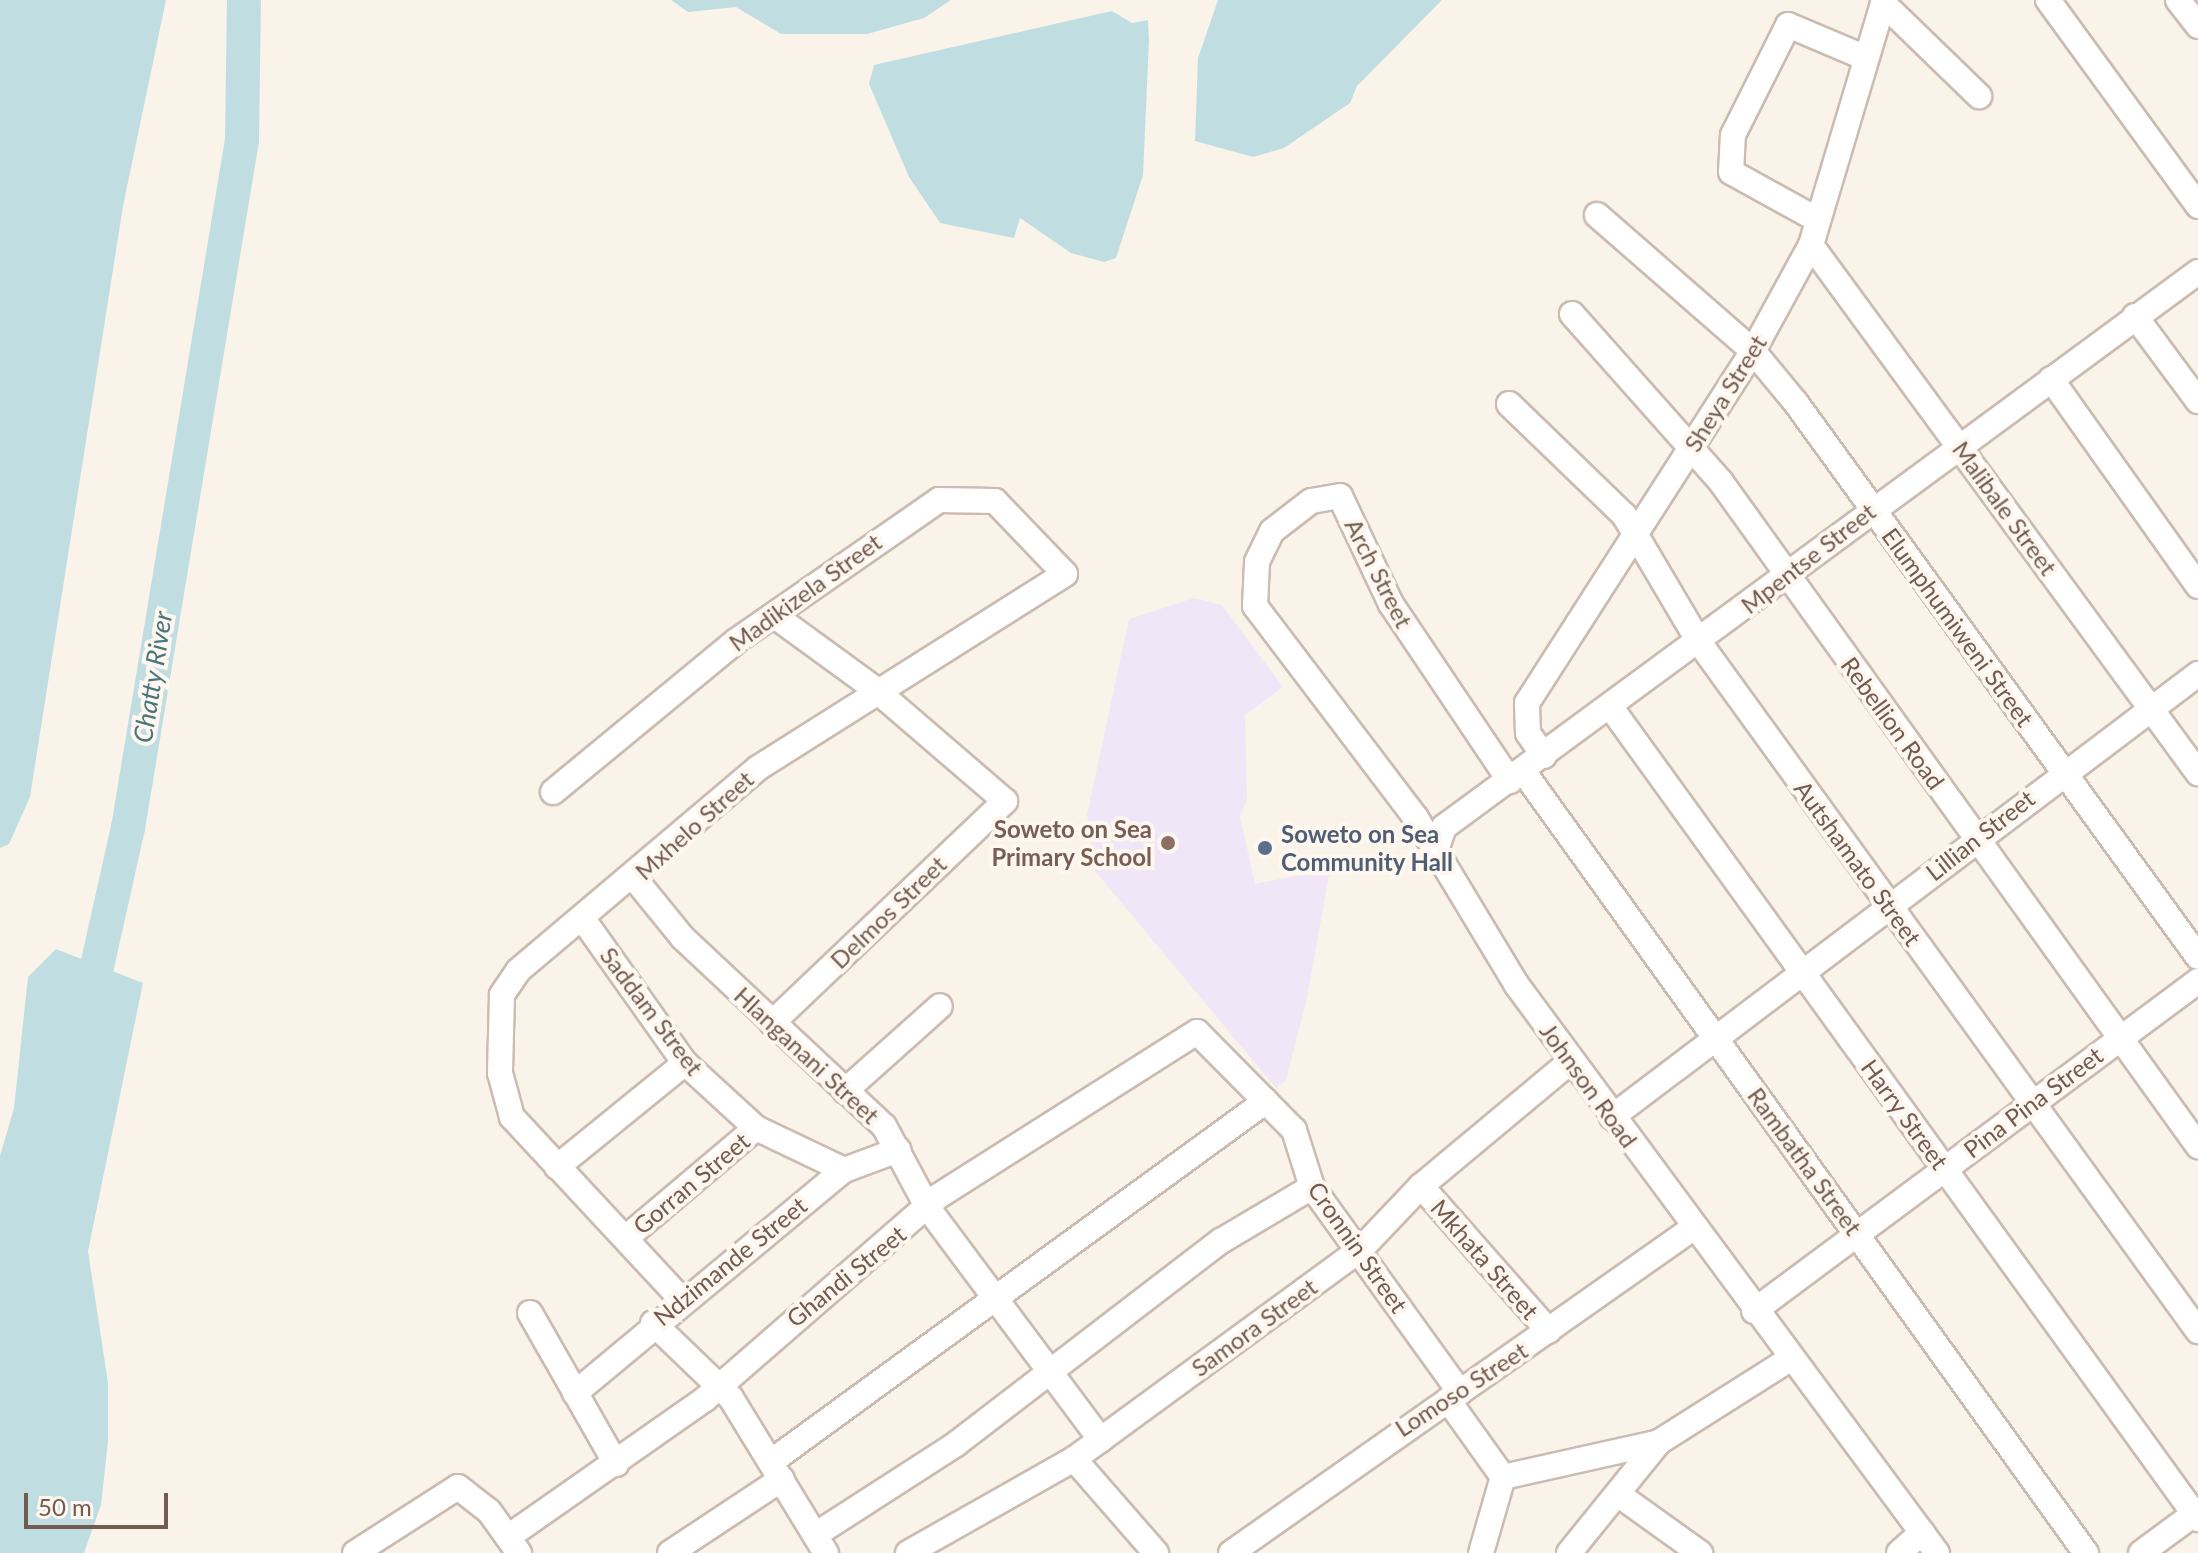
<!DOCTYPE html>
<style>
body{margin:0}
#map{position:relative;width:2198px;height:1553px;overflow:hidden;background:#faf3ea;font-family:Lato,sans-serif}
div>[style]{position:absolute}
.education>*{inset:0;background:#f0e6f7}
.water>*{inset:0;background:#c0dee2}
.river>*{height:34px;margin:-17px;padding:0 17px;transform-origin:17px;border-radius:17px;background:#c0dee2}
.roads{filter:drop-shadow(2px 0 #cbbbb1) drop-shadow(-2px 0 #cbbbb1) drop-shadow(0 2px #cbbbb1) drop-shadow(0 -2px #cbbbb1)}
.minor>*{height:24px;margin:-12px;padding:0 12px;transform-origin:12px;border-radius:12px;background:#fff}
.dots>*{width:22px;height:22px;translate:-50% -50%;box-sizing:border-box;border:4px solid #fdf7f0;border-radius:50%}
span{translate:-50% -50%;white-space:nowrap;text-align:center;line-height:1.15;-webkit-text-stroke:8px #fdf7f0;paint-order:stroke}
.street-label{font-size:24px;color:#725b50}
.education-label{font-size:24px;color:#785e54;font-weight:700}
.right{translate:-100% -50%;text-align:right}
.service-label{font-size:24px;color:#4e5e75;font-weight:700}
.left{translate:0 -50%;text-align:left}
.water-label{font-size:26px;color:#49757b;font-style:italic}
.scale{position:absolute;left:24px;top:1493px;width:144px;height:36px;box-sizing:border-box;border:4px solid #725b50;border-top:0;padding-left:10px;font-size:24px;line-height:28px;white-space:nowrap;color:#725b50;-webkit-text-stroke:6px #fdf7f0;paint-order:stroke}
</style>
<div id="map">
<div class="education">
<div style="clip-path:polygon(1194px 598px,1222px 605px,1283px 687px,1245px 715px,1247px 800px,1240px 816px,1255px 884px,1330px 869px,1307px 998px,1286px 1080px,1276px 1088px,1095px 871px,1087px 815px,1129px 619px)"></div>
</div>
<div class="water">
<div style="clip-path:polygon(0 0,166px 0,123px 206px,30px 797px,9px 844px,0 848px)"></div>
<div style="clip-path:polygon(671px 0,951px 0,924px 18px,867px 34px,781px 34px,736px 7px,688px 12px)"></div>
<div style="clip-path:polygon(1218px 0,1442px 0,1357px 86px,1350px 103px,1284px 148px,1253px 157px,1195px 141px,1198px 58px)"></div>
<div style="clip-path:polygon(1112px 11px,1132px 23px,1148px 20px,1149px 41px,1143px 175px,1116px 258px,1104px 262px,1071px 253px,1020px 218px,1014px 238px,940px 223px,909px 177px,869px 84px,874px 65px)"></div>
<div style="clip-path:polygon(56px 949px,143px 983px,88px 1251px,108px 1383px,108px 1441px,101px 1505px,84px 1553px,0 1553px,0 1156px,14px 1108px,28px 977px)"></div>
</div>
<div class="river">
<div style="left:87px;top:1011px;width:188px;rotate:-77.4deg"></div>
<div style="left:128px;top:828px;width:697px;rotate:-80.59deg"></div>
<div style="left:242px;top:140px;width:140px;rotate:-89.2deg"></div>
</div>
<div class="roads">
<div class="minor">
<div style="left:2048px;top:0;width:255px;rotate:53.9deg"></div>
<div style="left:2178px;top:0;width:33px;rotate:52deg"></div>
<div style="left:1883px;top:3px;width:134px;rotate:44.1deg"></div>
<div style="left:1597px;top:215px;width:207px;rotate:41.1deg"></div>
<div style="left:1753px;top:351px;width:67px;rotate:50.4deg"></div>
<div style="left:1796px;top:403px;width:684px;rotate:54.03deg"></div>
<div style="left:1818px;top:220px;width:99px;rotate:-151.1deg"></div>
<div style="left:1731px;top:172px;width:37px;rotate:-87deg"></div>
<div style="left:1733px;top:135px;width:123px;rotate:-63.4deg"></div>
<div style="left:1788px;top:25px;width:85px;rotate:22.9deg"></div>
<div style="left:1811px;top:245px;width:655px;rotate:53.76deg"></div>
<div style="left:1572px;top:314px;width:225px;rotate:48.4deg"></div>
<div style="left:1721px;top:482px;width:818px;rotate:54.31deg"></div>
<div style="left:2135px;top:316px;width:106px;rotate:53.5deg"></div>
<div style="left:2051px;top:379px;width:254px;rotate:54.6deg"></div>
<div style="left:1509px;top:404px;width:160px;rotate:44deg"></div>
<div style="left:1624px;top:515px;width:147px;rotate:59.4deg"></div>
<div style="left:1699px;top:642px;width:851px;rotate:54.09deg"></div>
<div style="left:1612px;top:709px;width:1000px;rotate:54.12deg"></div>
<div style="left:1544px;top:756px;width:28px;rotate:-125deg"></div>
<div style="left:1528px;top:733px;width:30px;rotate:-92deg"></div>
<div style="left:1527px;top:703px;width:418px;rotate:-57.3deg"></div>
<div style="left:1753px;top:351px;width:121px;rotate:-61.3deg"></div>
<div style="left:1811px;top:245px;width:256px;rotate:-73.4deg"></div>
<div style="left:1523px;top:771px;width:964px;rotate:54.25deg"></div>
<div style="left:1510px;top:781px;width:213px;rotate:-123.9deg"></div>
<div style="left:1391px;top:604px;width:119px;rotate:-115.3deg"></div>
<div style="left:1340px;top:496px;width:29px;rotate:170deg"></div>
<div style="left:1311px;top:501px;width:49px;rotate:142.4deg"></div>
<div style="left:1272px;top:531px;width:34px;rotate:116deg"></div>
<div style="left:1257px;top:562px;width:44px;rotate:92.6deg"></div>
<div style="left:1255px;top:606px;width:266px;rotate:52.8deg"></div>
<div style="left:1416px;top:818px;width:194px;rotate:58.9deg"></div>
<div style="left:1516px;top:984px;width:708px;rotate:53.5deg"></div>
<div style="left:553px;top:792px;width:237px;rotate:-39.5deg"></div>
<div style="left:736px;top:641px;width:247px;rotate:-34.8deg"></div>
<div style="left:939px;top:500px;width:56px;rotate:1deg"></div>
<div style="left:995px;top:501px;width:101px;rotate:46.2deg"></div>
<div style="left:1065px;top:574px;width:363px;rotate:147.7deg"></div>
<div style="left:758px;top:768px;width:314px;rotate:139.8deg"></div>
<div style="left:518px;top:971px;width:29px;rotate:124deg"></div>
<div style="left:502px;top:995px;width:78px;rotate:91.5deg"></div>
<div style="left:500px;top:1073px;width:46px;rotate:74.7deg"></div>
<div style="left:512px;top:1117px;width:251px;rotate:47.1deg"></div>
<div style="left:1434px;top:856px;width:31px;rotate:-71deg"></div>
<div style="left:1444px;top:827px;width:936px;rotate:-36.36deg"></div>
<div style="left:635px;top:879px;width:76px;rotate:50.9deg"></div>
<div style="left:683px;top:938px;width:275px;rotate:43.1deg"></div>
<div style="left:884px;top:1126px;width:93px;rotate:61.8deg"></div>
<div style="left:928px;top:1208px;width:289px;rotate:53.3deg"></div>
<div style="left:585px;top:922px;width:173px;rotate:54.7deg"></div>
<div style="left:685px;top:1063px;width:96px;rotate:42.5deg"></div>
<div style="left:756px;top:1128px;width:98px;rotate:25.5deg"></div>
<div style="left:772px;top:1023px;width:322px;rotate:-43.6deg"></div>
<div style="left:1005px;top:801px;width:172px;rotate:-139.3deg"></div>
<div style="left:875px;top:689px;width:124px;rotate:-143.9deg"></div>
<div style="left:845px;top:1091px;width:127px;rotate:-41.8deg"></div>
<div style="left:1612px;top:1117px;width:735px;rotate:-37.09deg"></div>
<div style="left:557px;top:1167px;width:165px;rotate:-39.1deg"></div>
<div style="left:1421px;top:1186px;width:193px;rotate:48.6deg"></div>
<div style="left:627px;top:1237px;width:169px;rotate:-40.2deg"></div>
<div style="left:1754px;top:1311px;width:553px;rotate:-36.62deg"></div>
<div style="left:530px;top:1313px;width:174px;rotate:60.3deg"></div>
<div style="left:653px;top:1323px;width:108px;rotate:43.9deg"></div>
<div style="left:731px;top:1398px;width:182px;rotate:58.5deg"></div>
<div style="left:575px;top:1393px;width:349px;rotate:-39.7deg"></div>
<div style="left:844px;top:1170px;width:58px;rotate:-20.3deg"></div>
<div style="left:1448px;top:1400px;width:95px;rotate:54.5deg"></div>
<div style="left:1074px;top:1459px;width:125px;rotate:48.9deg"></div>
<div style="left:772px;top:1461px;width:611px;rotate:-36.08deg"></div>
<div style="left:1503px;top:1477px;width:160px;rotate:-12.6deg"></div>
<div style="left:1619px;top:1495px;width:100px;rotate:35.6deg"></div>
<div style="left:815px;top:1535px;width:168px;rotate:-32.8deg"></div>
<div style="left:956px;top:1444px;width:334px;rotate:-37.5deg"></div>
<div style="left:1221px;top:1241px;width:106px;rotate:-30.7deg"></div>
<div style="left:508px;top:1537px;width:241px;rotate:-35deg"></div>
<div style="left:705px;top:1399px;width:308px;rotate:-41deg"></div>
<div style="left:937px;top:1197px;width:308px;rotate:-32.4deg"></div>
<div style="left:1197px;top:1032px;width:138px;rotate:45.3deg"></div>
<div style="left:1294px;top:1130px;width:60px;rotate:72.5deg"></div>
<div style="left:1312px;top:1187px;width:253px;rotate:54.2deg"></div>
<div style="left:355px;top:1553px;width:122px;rotate:-32.7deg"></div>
<div style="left:458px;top:1487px;width:39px;rotate:38deg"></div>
<div style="left:489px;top:1511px;width:52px;rotate:54.5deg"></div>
<div style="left:670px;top:1553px;width:134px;rotate:-33.5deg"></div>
<div style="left:908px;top:1553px;width:191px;rotate:-29.5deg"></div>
<div style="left:1074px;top:1459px;width:354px;rotate:-36.2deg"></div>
<div style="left:1360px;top:1250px;width:88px;rotate:-46.4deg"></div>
<div style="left:1421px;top:1186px;width:195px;rotate:-39.8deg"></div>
<div style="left:1231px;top:1553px;width:565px;rotate:-35.12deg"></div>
<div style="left:1481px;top:1553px;width:79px;rotate:-73.9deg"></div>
<div style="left:1569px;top:1553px;width:143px;rotate:-51deg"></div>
<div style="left:1659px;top:1442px;width:155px;rotate:-32.4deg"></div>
<div style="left:1899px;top:1553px;width:31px;rotate:-42deg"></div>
<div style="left:2141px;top:1553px;width:71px;rotate:-36.4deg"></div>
</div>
</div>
<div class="dots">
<div style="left:1168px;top:843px;background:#8d6e63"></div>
<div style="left:1265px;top:848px;background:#5c6f8a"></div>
</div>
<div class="street-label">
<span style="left:1725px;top:393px;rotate:-58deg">Sheya Street</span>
<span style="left:2005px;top:508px;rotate:54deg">Malibale Street</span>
<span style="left:1808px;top:558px;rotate:-38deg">Mpentse Street</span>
<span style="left:1379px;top:573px;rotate:63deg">Arch Street</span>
<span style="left:805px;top:592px;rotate:-36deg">Madikizela Street</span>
<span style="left:1958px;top:627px;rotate:54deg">Elumphumiweni Street</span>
<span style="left:1893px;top:723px;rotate:54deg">Rebellion Road</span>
<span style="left:694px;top:825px;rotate:-42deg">Mxhelo Street</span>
<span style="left:1980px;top:835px;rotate:-38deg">Lillian Street</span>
<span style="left:1858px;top:863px;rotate:54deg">Autshamato Street</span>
<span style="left:888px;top:912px;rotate:-44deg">Delmos Street</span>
<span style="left:652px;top:1011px;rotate:53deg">Saddam Street</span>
<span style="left:807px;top:1055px;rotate:43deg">Hlanganani Street</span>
<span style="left:1589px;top:1085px;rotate:54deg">Johnson Road</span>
<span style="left:2033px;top:1102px;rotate:-37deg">Pina Pina Street</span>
<span style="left:1905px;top:1114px;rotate:54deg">Harry Street</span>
<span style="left:1805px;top:1161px;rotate:54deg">Rambatha Street</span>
<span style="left:691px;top:1183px;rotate:-40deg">Gorran Street</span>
<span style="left:1358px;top:1247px;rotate:55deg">Cronnin Street</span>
<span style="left:1485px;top:1259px;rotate:49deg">Mkhata Street</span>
<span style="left:730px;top:1261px;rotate:-39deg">Ndzimande Street</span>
<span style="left:846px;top:1276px;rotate:-39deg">Ghandi Street</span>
<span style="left:1254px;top:1327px;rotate:-36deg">Samora Street</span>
<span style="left:1461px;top:1389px;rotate:-33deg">Lomoso Street</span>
</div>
<div class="education-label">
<span class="right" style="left:1152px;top:843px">Soweto on Sea<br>Primary School</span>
</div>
<div class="service-label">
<span class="left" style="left:1281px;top:848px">Soweto on Sea<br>Community Hall</span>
</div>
<div class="water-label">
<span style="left:153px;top:677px;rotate:-81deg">Chatty River</span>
</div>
<div class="scale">50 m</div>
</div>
